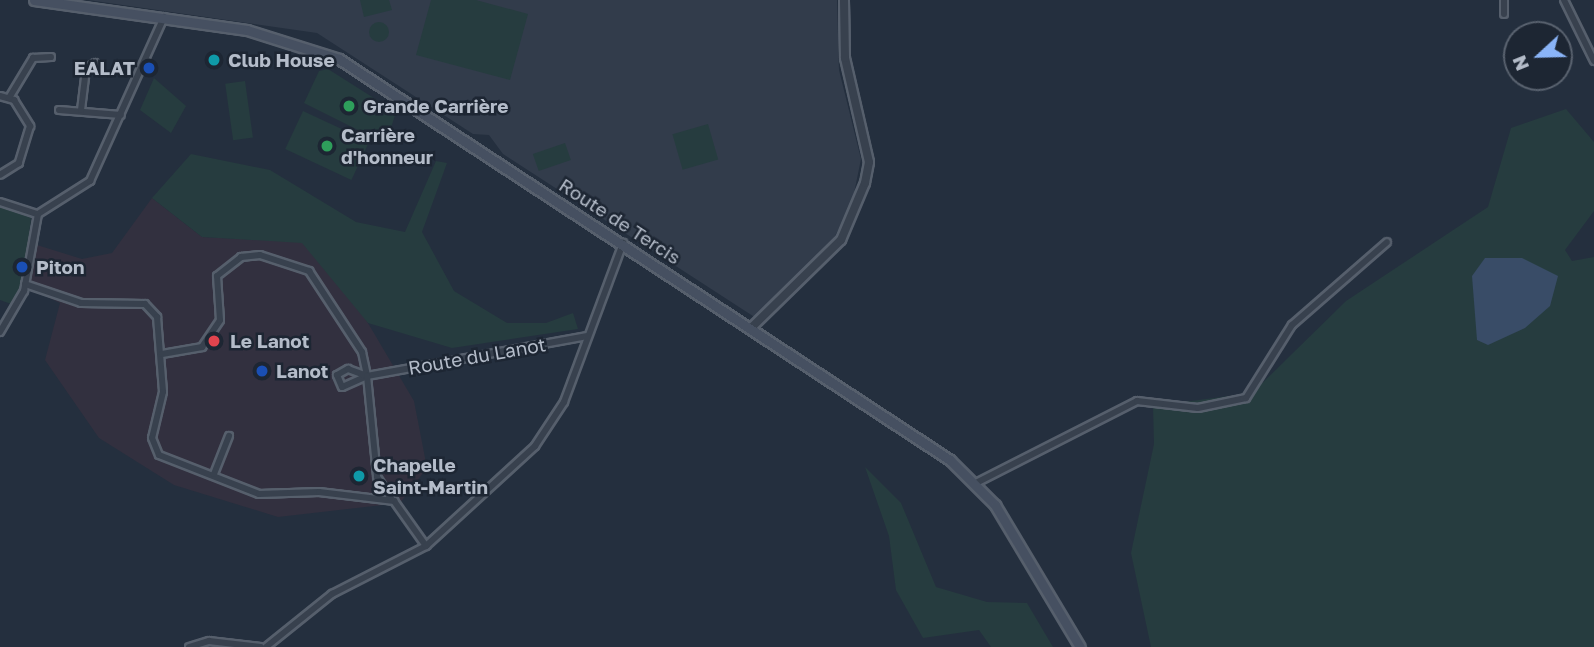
<!DOCTYPE html>
<meta charset="utf-8">
<style>
body{margin:0}
#map{position:relative;width:1594px;height:647px;overflow:hidden;background:#242f3e;font-family:"Golos Text",sans-serif}
div>[style]{position:absolute}
.medical>*{inset:0;background:#32303f}
.airport>*{inset:0;background:#323c4b}
.green>*{inset:0;background:#263c3f;transform-origin:0 0}
.round{border-radius:50%}
.water>*{inset:0;background:#394c67}
.roads{filter:drop-shadow(2px 0 #565f6c) drop-shadow(-2px 0 #565f6c) drop-shadow(0 2px #565f6c) drop-shadow(0 -2px #565f6c)}
.minor>*{height:6px;margin:-3px;padding:0 3px;transform-origin:3px;border-radius:3px;background:#38414e}
.tertiary>*{height:8px;margin:-4px;padding:0 4px;transform-origin:4px;border-radius:4px;background:#38414e}
.secondary>*{height:9px;margin:-4.5px;padding:0 4.5px;transform-origin:4.5px;border-radius:4.5px;background:#465061}
.dots>*{width:19px;height:19px;translate:-50% -50%;box-sizing:border-box;border:4px solid #1d2633;border-radius:50%}
span{translate:-50% -50%;white-space:nowrap;text-align:center;line-height:1.15;-webkit-text-stroke:5px #1d2633;paint-order:stroke}
.poi-label{font-size:19px;color:#b4bcc9;font-weight:700}
.left{translate:0 -50%;text-align:left}
.right{translate:-100% -50%;text-align:right}
.street-label{font-size:19px;color:#b4bcc9}
.north{position:absolute;left:1503px;top:21px;width:70px;height:70px;box-sizing:border-box;background:#1d2633;border:2px solid #59626f;border-radius:50%;rotate:248deg;font-size:19px;font-weight:700;line-height:28px;text-align:center;color:#b4bcc9}
.north::after{content:'';display:block;margin:auto;width:24px;height:32px;background:#8ab4f8;clip-path:polygon(50% 0,100% 100%,50% 72%,0 100%)}
</style>
<div id="map">
<div class="medical">
<div style="clip-path:polygon(152px 198px,202px 237px,302px 242px,352px 296px,414px 401px,427px 468px,400px 503px,278px 517px,174px 485px,99px 438px,45px 360px,60px 303px,27px 287px,37px 245px,82px 259px,112px 253px)"></div>
</div>
<div class="airport">
<div style="clip-path:polygon(88px 0,837px 0,839px 70px,861px 159px,852px 203px,834px 238px,756px 318px,503px 154px,489px 135px,473px 134px,317px 33px)"></div>
</div>
<div class="green">
<div style="clip-path:polygon(360px 0,389px 0,392px 10px,364px 17px)"></div>
<div style="clip-path:polygon(431px 0,476px 0,528px 14px,510px 80px,416px 55px)"></div>
<div class="round" style="left:369px;top:22px;width:20px;height:20px"></div>
<div style="clip-path:polygon(328px 69px,396px 112px,386px 144px,304px 103px,319px 71px)"></div>
<div style="clip-path:polygon(154px 78px,186px 106px,171px 133px,140px 110px)"></div>
<div style="left:245px;top:81px;width:57px;height:20px;rotate:82deg"></div>
<div style="clip-path:polygon(1566px 109px,1594px 142px,1594px 211px,1565px 250px,1572px 261px,1594px 257px,1594px 647px,1151px 647px,1131px 553px,1154px 444px,1153px 406px,1252px 393px,1346px 301px,1488px 207px,1511px 128px)"></div>
<div style="left:303px;top:111px;width:73px;height:42px;rotate:25deg"></div>
<div style="left:708px;top:124px;width:37px;height:37px;rotate:74deg"></div>
<div style="left:565px;top:143px;width:18px;height:34px;rotate:71deg"></div>
<div style="clip-path:polygon(191px 154px,270px 170px,356px 222px,405px 232px,436px 161px,447px 163px,422px 232px,454px 291px,507px 323px,546px 323px,573px 313px,578px 329px,452px 348px,368px 323px,302px 243px,202px 237px,152px 198px)"></div>
<div style="clip-path:polygon(0 206px,31px 218px,23px 287px,11px 304px,0 300px)"></div>
<div style="clip-path:polygon(865px 467px,901px 503px,936px 587px,987px 602px,1027px 603px,1053px 647px,991px 647px,979px 630px,923px 638px,896px 590px,889px 536px)"></div>
</div>
<div class="water">
<div style="clip-path:polygon(1485px 258px,1522px 258px,1558px 276px,1550px 306px,1525px 328px,1488px 345px,1477px 340px,1472px 276px)"></div>
</div>
<div class="roads">
<div class="minor">
<div style="left:1564px;top:0;width:68px;rotate:63.8deg"></div>
<div style="left:1504px;top:14px;width:14px;rotate:-90deg"></div>
<div style="left:0;top:96px;width:15px;rotate:16deg"></div>
<div style="left:14px;top:100px;width:31px;rotate:58deg"></div>
<div style="left:30px;top:126px;width:39px;rotate:107deg"></div>
<div style="left:19px;top:163px;width:22px;rotate:148deg"></div>
<div style="left:9px;top:98px;width:47px;rotate:-59deg"></div>
<div style="left:33px;top:58px;width:18px;rotate:-3deg"></div>
<div style="left:59px;top:110px;width:62px;rotate:4.6deg"></div>
<div style="left:81px;top:110px;width:41px;rotate:-83deg"></div>
<div style="left:86px;top:69px;width:11px;rotate:-34deg"></div>
<div style="left:0;top:202px;width:40px;rotate:18deg"></div>
<div style="left:38px;top:214px;width:62px;rotate:-32.4deg"></div>
<div style="left:90px;top:181px;width:180px;rotate:-65.7deg"></div>
<div style="left:25px;top:284px;width:59px;rotate:18.7deg"></div>
<div style="left:81px;top:303px;width:64px;rotate:0.9deg"></div>
<div style="left:145px;top:304px;width:18px;rotate:47deg"></div>
<div style="left:157px;top:317px;width:75px;rotate:85.4deg"></div>
<div style="left:163px;top:392px;width:47px;rotate:103.4deg"></div>
<div style="left:152px;top:438px;width:18px;rotate:68deg"></div>
<div style="left:159px;top:455px;width:107px;rotate:21.3deg"></div>
<div style="left:259px;top:494px;width:60px;rotate:-1.9deg"></div>
<div style="left:319px;top:492px;width:76px;rotate:6.8deg"></div>
<div style="left:394px;top:501px;width:55px;rotate:54.6deg"></div>
<div style="left:0;top:332px;width:48px;rotate:-59.7deg"></div>
<div style="left:24px;top:291px;width:78px;rotate:-79.7deg"></div>
<div style="left:162px;top:354px;width:41px;rotate:-9.9deg"></div>
<div style="left:202px;top:347px;width:32px;rotate:-56deg"></div>
<div style="left:220px;top:320px;width:44px;rotate:-93.9deg"></div>
<div style="left:217px;top:276px;width:31px;rotate:-38deg"></div>
<div style="left:241px;top:257px;width:19px;rotate:-6deg"></div>
<div style="left:260px;top:255px;width:52px;rotate:18.1deg"></div>
<div style="left:309px;top:271px;width:97px;rotate:56.8deg"></div>
<div style="left:362px;top:352px;width:25px;rotate:78deg"></div>
<div style="left:367px;top:376px;width:224px;rotate:-10.3deg"></div>
<div style="left:367px;top:376px;width:27px;rotate:156deg"></div>
<div style="left:342px;top:387px;width:13px;rotate:-113deg"></div>
<div style="left:337px;top:375px;width:13px;rotate:-29deg"></div>
<div style="left:348px;top:369px;width:20px;rotate:20deg"></div>
<div style="left:367px;top:376px;width:101px;rotate:84.3deg"></div>
<div style="left:377px;top:477px;width:27px;rotate:57deg"></div>
<div style="left:214px;top:474px;width:41px;rotate:-68.5deg"></div>
<div style="left:976px;top:483px;width:181px;rotate:-27deg"></div>
<div style="left:1137px;top:401px;width:61px;rotate:6.5deg"></div>
<div style="left:1198px;top:408px;width:49px;rotate:-11.8deg"></div>
<div style="left:1246px;top:398px;width:86px;rotate:-57.8deg"></div>
<div style="left:1292px;top:325px;width:126px;rotate:-41.1deg"></div>
<div style="left:189px;top:647px;width:21px;rotate:-17deg"></div>
<div style="left:209px;top:641px;width:52px;rotate:6.6deg"></div>
<div style="left:266px;top:647px;width:85px;rotate:-38.8deg"></div>
<div style="left:332px;top:594px;width:106px;rotate:-27.1deg"></div>
<div style="left:426px;top:546px;width:148px;rotate:-42.5deg"></div>
<div style="left:535px;top:446px;width:53px;rotate:-56.6deg"></div>
<div style="left:564px;top:402px;width:170px;rotate:-69.6deg"></div>
</div>
<div class="tertiary">
<div style="left:751px;top:328px;width:126px;rotate:-44.4deg"></div>
<div style="left:841px;top:240px;width:62px;rotate:-67.2deg"></div>
<div style="left:865px;top:183px;width:21px;rotate:-79deg"></div>
<div style="left:869px;top:162px;width:107px;rotate:-103deg"></div>
<div style="left:845px;top:58px;width:58px;rotate:-91deg"></div>
</div>
<div class="secondary">
<div style="left:34px;top:0;width:215px;rotate:8deg"></div>
<div style="left:247px;top:30px;width:96px;rotate:17.5deg"></div>
<div style="left:339px;top:59px;width:731px;rotate:33.28deg"></div>
<div style="left:950px;top:460px;width:64px;rotate:45deg"></div>
<div style="left:995px;top:505px;width:165px;rotate:59.1deg"></div>
</div>
</div>
<div class="dots">
<div style="left:214px;top:60px;background:#0f9aa8"></div>
<div style="left:149px;top:68px;background:#1a4fb4"></div>
<div style="left:349px;top:106px;background:#2e9e5b"></div>
<div style="left:327px;top:146px;background:#2e9e5b"></div>
<div style="left:22px;top:267px;background:#1a4fb4"></div>
<div style="left:214px;top:341px;background:#e0444e"></div>
<div style="left:262px;top:371px;background:#1a4fb4"></div>
<div style="left:359px;top:476px;background:#0f9aa8"></div>
</div>
<div class="poi-label">
<span class="left" style="left:228px;top:60px">Club House</span>
<span class="right" style="left:135px;top:68px">EALAT</span>
<span class="left" style="left:363px;top:106px">Grande Carrière</span>
<span class="left" style="left:341px;top:146px">Carrière<br>d'honneur</span>
<span class="left" style="left:36px;top:267px">Piton</span>
<span class="left" style="left:230px;top:341px">Le Lanot</span>
<span class="left" style="left:276px;top:371px">Lanot</span>
<span class="left" style="left:373px;top:476px">Chapelle<br>Saint-Martin</span>
</div>
<div class="street-label">
<span style="left:620px;top:221px;rotate:33deg">Route de Tercis</span>
<span style="left:477px;top:356px;rotate:-10deg">Route du Lanot</span>
</div>
<div class="north">N</div>
</div>
